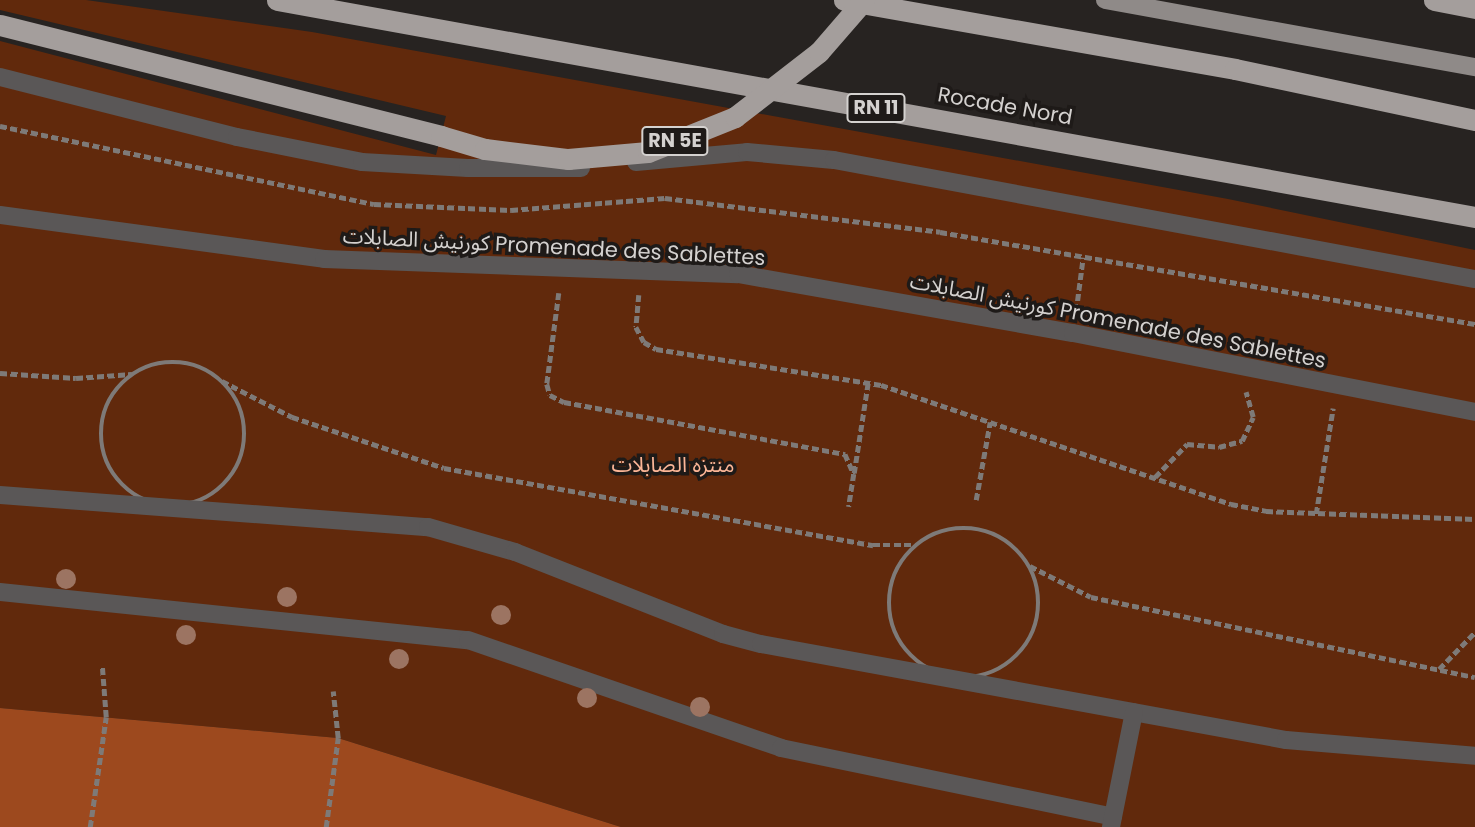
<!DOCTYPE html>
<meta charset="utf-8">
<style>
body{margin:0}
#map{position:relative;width:1475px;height:827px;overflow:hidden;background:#272321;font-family:Poppins,"Noto Sans Arabic",sans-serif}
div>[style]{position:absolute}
.green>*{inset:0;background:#61290c}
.water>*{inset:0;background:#9d491e}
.path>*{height:4.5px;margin-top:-2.25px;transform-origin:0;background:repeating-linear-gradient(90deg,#7e7a78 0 7px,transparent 0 10.5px)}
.path>.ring{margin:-2.25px;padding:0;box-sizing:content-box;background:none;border:4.5px solid #7e7a78;border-radius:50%}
.minor>*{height:18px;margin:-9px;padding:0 9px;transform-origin:9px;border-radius:9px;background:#5a5757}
.major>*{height:18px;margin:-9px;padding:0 9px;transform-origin:9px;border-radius:9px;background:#8f8a88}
.highway>*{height:21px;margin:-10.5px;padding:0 10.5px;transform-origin:10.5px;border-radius:10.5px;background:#a49e9c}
.highway-bridge>*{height:21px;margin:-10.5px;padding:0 10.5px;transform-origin:10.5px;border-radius:10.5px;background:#a49e9c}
.trees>*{width:20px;height:20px;margin:-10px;border-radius:50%;background:#9c7462}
span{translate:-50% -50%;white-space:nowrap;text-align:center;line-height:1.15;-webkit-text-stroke:7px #1e1a18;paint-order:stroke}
.shield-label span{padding:2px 5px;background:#1e1a18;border:2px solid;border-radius:5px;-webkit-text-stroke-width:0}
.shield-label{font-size:19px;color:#d4d1cf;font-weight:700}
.street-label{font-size:21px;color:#d4d1cf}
.park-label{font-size:21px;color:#fcb697}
</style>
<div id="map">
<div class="green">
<div style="clip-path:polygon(0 0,86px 0,312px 32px,1228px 199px,1475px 250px,1475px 827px,621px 827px,338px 738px,0 708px,0 41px,436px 155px,446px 116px,0 10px)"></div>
</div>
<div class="water">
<div style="clip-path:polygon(0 708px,338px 738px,621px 827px,0 827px)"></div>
</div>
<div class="path">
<div style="left:0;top:126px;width:382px;rotate:11.8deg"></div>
<div style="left:374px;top:204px;width:137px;rotate:2.5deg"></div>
<div style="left:511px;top:210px;width:154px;rotate:-4.5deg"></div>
<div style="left:665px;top:198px;width:277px;rotate:7deg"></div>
<div style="left:940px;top:232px;width:543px;rotate:9.76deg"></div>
<div style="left:559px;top:293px;width:92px;rotate:97.5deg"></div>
<div style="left:547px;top:384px;width:11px;rotate:75deg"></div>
<div style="left:550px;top:395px;width:16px;rotate:27deg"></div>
<div style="left:564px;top:402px;width:286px;rotate:10.5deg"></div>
<div style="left:845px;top:454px;width:22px;rotate:66deg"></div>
<div style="left:854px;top:474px;width:33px;rotate:99deg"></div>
<div style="left:639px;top:295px;width:32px;rotate:95deg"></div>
<div style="left:636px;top:327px;width:17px;rotate:62deg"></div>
<div style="left:644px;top:342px;width:14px;rotate:30deg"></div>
<div style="left:656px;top:349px;width:228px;rotate:9.1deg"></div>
<div style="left:881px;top:385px;width:370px;rotate:18.8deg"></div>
<div style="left:1231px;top:504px;width:36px;rotate:11deg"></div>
<div style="left:1266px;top:511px;width:209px;rotate:2.2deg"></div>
<div style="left:1076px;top:311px;width:54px;rotate:-82.6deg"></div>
<div class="ring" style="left:101px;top:362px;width:139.5px;height:139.5px"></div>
<div style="left:0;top:373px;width:76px;rotate:3.8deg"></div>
<div style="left:76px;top:378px;width:56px;rotate:-4.1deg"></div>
<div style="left:222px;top:381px;width:79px;rotate:27.2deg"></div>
<div style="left:292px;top:417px;width:160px;rotate:18.5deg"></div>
<div style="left:444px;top:468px;width:436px;rotate:10.2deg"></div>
<div style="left:873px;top:545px;width:43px"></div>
<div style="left:854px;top:473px;width:91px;rotate:-81.2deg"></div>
<div style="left:1155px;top:477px;width:46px;rotate:-45.9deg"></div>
<div style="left:1187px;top:444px;width:32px;rotate:5deg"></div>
<div style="left:1219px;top:447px;width:24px;rotate:-15deg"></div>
<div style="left:1242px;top:441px;width:26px;rotate:-65deg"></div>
<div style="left:1253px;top:417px;width:26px;rotate:-106deg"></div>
<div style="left:976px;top:500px;width:79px;rotate:-79.8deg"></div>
<div style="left:1316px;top:514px;width:107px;rotate:-80.9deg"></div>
<div class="ring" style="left:889px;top:528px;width:145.5px;height:145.5px"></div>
<div style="left:1030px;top:566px;width:68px;rotate:26.9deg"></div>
<div style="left:1091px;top:597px;width:392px;rotate:11.8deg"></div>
<div style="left:1439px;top:669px;width:52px;rotate:-45.8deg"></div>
<div style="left:90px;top:827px;width:111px;rotate:-81.7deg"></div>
<div style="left:106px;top:717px;width:52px;rotate:-94.4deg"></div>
<div style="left:326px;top:827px;width:90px;rotate:-82.3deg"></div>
<div style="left:338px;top:738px;width:47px;rotate:-96.1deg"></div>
</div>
<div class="minor">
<div style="left:0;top:77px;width:244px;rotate:14.2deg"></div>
<div style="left:237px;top:137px;width:127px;rotate:11.3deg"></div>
<div style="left:362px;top:162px;width:106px;rotate:3.2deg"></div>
<div style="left:468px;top:168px;width:113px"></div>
<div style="left:636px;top:162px;width:111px;rotate:-5.1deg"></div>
<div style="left:747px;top:152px;width:87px;rotate:5.3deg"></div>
<div style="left:834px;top:160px;width:652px;rotate:10.52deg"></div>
<div style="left:0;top:215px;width:327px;rotate:7.7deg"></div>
<div style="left:324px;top:259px;width:414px;rotate:2.1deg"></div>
<div style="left:738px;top:274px;width:340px;rotate:10deg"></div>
<div style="left:1073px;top:333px;width:410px;rotate:11.1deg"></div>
<div style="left:0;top:495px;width:429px;rotate:4.3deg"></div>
<div style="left:428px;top:527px;width:91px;rotate:16deg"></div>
<div style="left:515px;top:552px;width:224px;rotate:21.5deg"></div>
<div style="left:723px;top:634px;width:39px;rotate:15deg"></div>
<div style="left:761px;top:644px;width:534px;rotate:10.36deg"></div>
<div style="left:1286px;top:740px;width:190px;rotate:4.8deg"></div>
<div style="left:0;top:592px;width:470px;rotate:5.9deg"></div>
<div style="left:468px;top:640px;width:331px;rotate:19deg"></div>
<div style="left:781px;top:748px;width:339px;rotate:11.7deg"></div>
<div style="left:1111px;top:827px;width:117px;rotate:-78.7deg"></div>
</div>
<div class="major">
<div style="left:1105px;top:0;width:376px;rotate:10.3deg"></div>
</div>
<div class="highway">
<div style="left:277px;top:0;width:1217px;rotate:10.27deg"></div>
<div style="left:844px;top:0;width:397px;rotate:10deg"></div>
<div style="left:1235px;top:69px;width:245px;rotate:12deg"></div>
<div style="left:1434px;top:0;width:42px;rotate:11deg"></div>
<div style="left:0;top:25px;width:455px;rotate:14.1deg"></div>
</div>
<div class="highway-bridge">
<div style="left:441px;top:136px;width:46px;rotate:16.5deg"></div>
<div style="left:485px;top:149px;width:84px;rotate:6.9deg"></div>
<div style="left:568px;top:159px;width:80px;rotate:-5deg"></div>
<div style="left:648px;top:152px;width:94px;rotate:-21.9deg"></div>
<div style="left:735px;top:117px;width:106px;rotate:-37.7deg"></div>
<div style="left:819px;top:52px;width:69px;rotate:-49.1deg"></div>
</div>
<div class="trees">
<div style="left:66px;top:579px"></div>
<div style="left:287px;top:597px"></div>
<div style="left:501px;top:615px"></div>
<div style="left:186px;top:635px"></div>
<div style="left:399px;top:659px"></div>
<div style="left:587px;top:698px"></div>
<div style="left:700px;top:707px"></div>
</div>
<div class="shield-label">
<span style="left:876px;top:108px">RN 11</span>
<span style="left:675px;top:141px">RN 5E</span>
</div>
<div class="street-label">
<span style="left:1005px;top:106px;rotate:10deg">Rocade Nord</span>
<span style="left:554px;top:247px;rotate:3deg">كورنيش الصابلات Promenade des Sablettes</span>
<span style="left:1118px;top:321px;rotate:11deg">كورنيش الصابلات Promenade des Sablettes</span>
</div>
<div class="park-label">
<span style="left:673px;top:465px">منتزه الصابلات</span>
</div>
</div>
